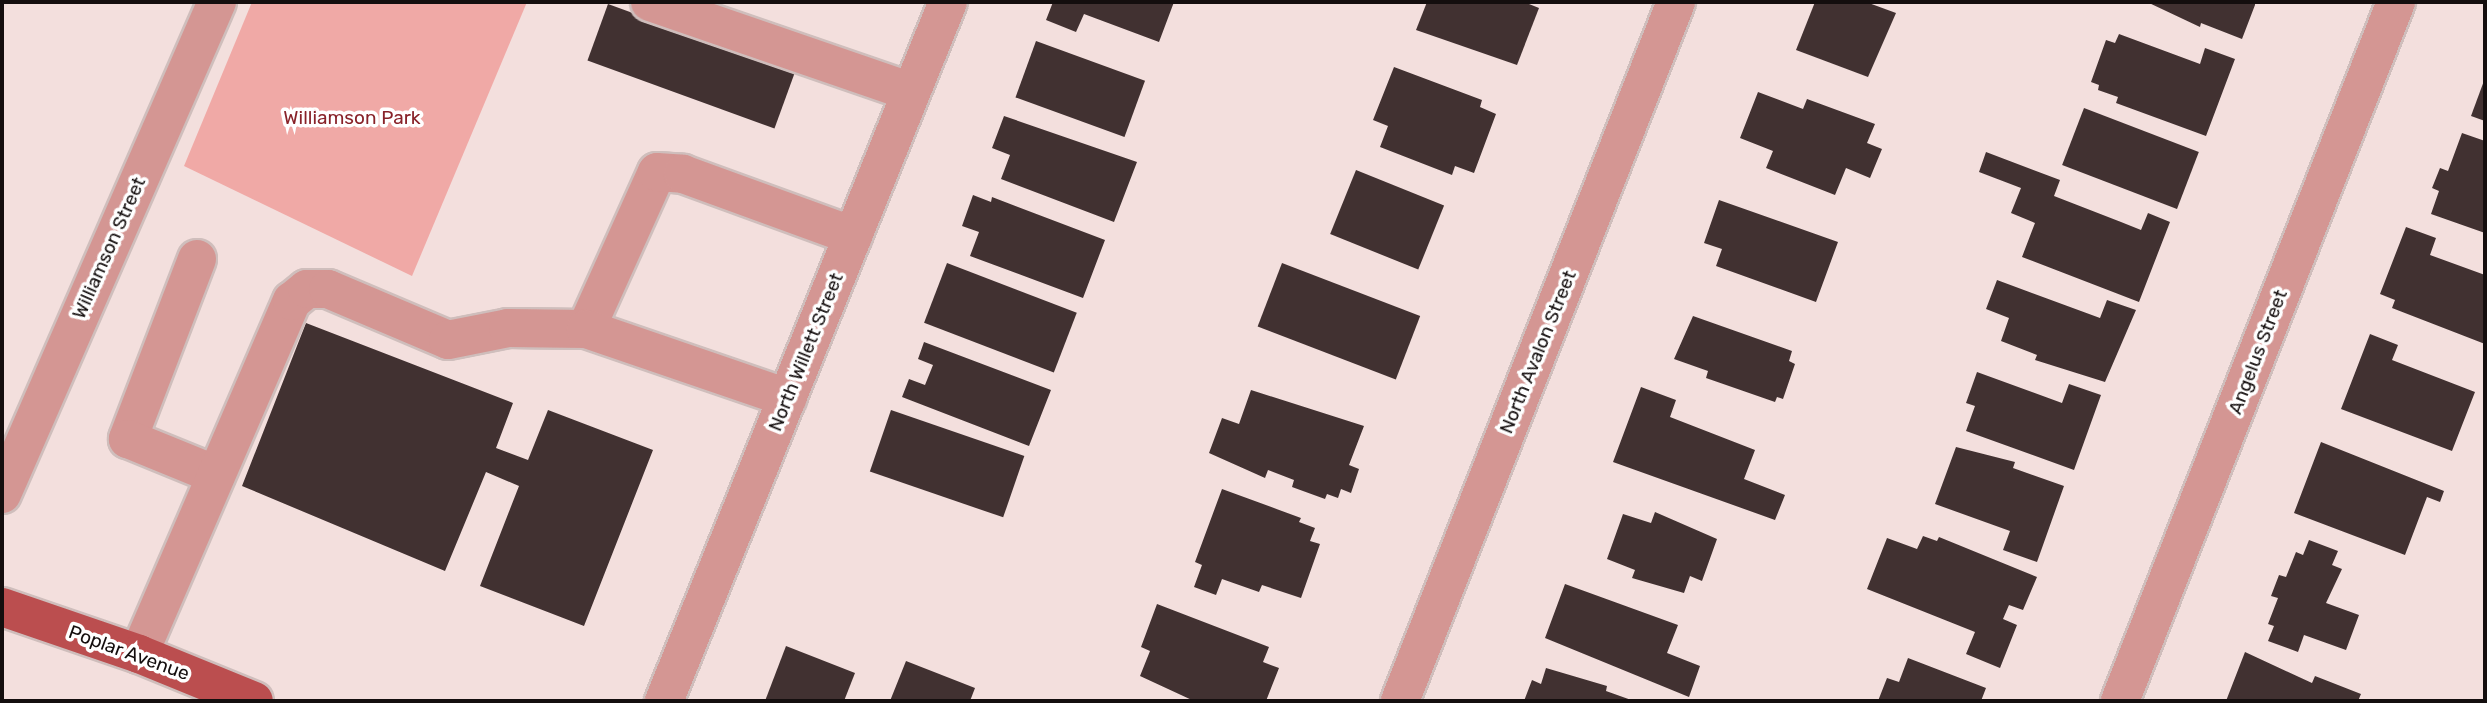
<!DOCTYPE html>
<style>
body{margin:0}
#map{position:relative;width:2487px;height:703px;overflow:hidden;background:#f3dfdd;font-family:Rubik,sans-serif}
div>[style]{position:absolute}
.green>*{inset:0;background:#f0a9a6}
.building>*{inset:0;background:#413131;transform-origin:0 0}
.roads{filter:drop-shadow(2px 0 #cfbebc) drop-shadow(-2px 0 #cfbebc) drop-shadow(0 2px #cfbebc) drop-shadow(0 -2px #cfbebc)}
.minor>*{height:38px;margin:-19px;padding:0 19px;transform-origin:19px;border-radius:19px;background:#d49693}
.major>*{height:38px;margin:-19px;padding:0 19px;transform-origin:19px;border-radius:19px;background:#bb4e4f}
span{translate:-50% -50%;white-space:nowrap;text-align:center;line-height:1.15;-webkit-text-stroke:7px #fff;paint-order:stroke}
.park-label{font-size:19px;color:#882229}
.street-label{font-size:19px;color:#140e0e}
.frame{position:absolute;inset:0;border:4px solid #140e0e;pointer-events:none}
</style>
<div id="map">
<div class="green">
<div style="clip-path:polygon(252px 2px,527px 2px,412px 276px,184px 166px)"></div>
</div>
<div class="building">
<div style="clip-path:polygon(1053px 2px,1174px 2px,1159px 42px,1084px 14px,1076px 32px,1046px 20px)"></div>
<div style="clip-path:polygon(1427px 2px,1524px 2px,1539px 8px,1517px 65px,1416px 30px)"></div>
<div style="clip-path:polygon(1815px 2px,1866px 2px,1896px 13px,1868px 77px,1796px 50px)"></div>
<div style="clip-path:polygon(2147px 2px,2255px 2px,2255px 5px,2242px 39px,2201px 23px,2200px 27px)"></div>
<div style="left:608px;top:4px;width:199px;height:60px;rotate:20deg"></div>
<div style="clip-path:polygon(2119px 34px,2200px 64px,2205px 48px,2235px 59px,2206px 136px,2116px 103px,2118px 97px,2098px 90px,2099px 85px,2091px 82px,2106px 40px,2115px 43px)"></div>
<div style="left:1036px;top:41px;width:116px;height:60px;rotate:20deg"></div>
<div style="clip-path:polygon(1394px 67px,1482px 100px,1480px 107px,1496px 114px,1474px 173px,1455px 166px,1452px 175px,1380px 147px,1388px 126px,1373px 120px)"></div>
<div style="clip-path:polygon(2485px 78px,2485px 121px,2471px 116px)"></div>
<div style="clip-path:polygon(1758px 92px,1803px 109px,1807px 99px,1875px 124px,1867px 143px,1882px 149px,1870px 178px,1846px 168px,1835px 195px,1766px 168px,1773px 151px,1740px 138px)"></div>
<div style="left:2084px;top:108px;width:123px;height:61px;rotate:21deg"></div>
<div style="clip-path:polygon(1004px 116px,1137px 162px,1114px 222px,1001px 179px,1010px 155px,992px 148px)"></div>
<div style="clip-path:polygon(2462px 133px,2485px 141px,2485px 233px,2431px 214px,2439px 191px,2432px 188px,2440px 168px,2448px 171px)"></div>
<div style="clip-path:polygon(1986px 152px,2060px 180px,2054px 196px,2121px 222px,2141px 230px,2148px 213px,2170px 222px,2139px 302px,2022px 257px,2035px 223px,2011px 213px,2021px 188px,1979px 172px)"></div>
<div style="left:1356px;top:170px;width:95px;height:69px;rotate:22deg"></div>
<div style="clip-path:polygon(973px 195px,991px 202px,992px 197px,1105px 240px,1083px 298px,970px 256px,979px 232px,962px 226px)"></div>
<div style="clip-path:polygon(1719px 200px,1838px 242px,1816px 302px,1716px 266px,1722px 249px,1704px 243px)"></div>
<div style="clip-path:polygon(2406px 227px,2436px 238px,2430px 255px,2485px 275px,2485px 344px,2392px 308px,2395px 300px,2380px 294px)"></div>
<div style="left:947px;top:263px;width:139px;height:64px;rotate:21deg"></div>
<div style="left:1282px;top:263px;width:148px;height:68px;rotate:21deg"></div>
<div style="clip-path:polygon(1997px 280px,2100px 318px,2107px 300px,2136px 310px,2105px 382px,2035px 360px,2037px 355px,2001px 341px,2009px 318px,1986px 309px)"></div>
<div style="clip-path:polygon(1693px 316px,1792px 351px,1789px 361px,1795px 364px,1783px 399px,1777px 397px,1775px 402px,1706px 378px,1708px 371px,1674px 359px)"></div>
<div style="clip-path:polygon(306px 323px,513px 403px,496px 448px,528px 460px,548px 410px,653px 450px,584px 626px,480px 586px,519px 486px,486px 472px,445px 571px,242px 486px)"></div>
<div style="clip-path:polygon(2370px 334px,2398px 345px,2392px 360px,2475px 392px,2452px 451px,2341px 409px)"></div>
<div style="clip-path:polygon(924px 342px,1051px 390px,1029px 446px,902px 397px,909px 379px,925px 385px,933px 365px,918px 359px)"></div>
<div style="clip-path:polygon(1977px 372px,2062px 403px,2069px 384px,2101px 395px,2074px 470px,1966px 431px,1975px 406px,1966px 403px)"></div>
<div style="clip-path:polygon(1641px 387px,1676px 400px,1670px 417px,1755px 450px,1744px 479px,1785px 495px,1775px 520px,1613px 462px)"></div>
<div style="clip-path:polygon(1251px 390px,1364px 426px,1349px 465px,1359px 469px,1351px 493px,1341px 489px,1338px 498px,1327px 494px,1325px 499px,1292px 487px,1294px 480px,1268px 470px,1265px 478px,1209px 453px,1222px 418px,1239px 424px)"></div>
<div style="left:891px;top:410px;width:141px;height:65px;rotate:19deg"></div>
<div style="clip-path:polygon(2321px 442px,2444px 491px,2440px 502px,2427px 497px,2405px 555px,2294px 513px)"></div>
<div style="clip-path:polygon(1956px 447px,2015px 462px,2013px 468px,2064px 486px,2037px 562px,2003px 550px,2010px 531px,1935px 504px)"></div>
<div style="clip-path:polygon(1222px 489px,1301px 518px,1299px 522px,1315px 528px,1310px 541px,1320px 544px,1301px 598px,1262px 585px,1259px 592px,1222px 579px,1216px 595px,1194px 587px,1202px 565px,1195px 562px)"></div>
<div style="clip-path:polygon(1655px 512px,1717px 539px,1702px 581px,1690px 576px,1684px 593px,1632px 578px,1635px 570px,1607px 559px,1623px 514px,1651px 523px)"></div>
<div style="clip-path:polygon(1923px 536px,1937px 541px,1939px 537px,2037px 577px,2023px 610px,2009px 605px,2003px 619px,2017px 625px,2000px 668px,1966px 654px,1975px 632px,1867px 589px,1887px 538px,1917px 549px)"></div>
<div style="clip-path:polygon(2309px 540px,2338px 551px,2332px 565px,2342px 569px,2326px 603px,2359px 615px,2346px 650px,2304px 635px,2298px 652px,2268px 641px,2274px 626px,2268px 624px,2278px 598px,2271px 596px,2279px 575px,2286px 577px,2296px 552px,2303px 555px)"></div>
<div style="clip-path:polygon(1565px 584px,1678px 625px,1667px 653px,1700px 666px,1689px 697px,1545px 638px)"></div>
<div style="clip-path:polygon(1157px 604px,1269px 647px,1263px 662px,1279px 668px,1266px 701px,1194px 701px,1140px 676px,1150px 651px,1141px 647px)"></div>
<div style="clip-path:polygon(786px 646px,855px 673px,844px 701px,765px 701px)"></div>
<div style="clip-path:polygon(2245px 652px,2312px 683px,2315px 676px,2361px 694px,2358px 701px,2226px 701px)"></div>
<div style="clip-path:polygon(1908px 658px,1986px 688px,1981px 701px,1878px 701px,1887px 678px,1899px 682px)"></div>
<div style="clip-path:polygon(906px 661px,975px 688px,970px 701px,890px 701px)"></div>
<div style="clip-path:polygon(1546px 668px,1607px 686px,1606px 691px,1634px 701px,1524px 701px,1532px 680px,1541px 684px)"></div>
</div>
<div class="roads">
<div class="minor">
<div style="left:650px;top:2px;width:276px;rotate:19deg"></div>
<div style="left:197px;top:259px;width:193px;rotate:111deg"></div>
<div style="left:128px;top:439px;width:95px;rotate:22.2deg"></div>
<div style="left:586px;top:329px;width:172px;rotate:-65.7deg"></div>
<div style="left:657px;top:172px;width:26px;rotate:4deg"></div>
<div style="left:683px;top:174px;width:181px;rotate:20deg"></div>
<div style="left:2px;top:494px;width:537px;rotate:-66.4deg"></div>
<div style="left:139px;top:654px;width:385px;rotate:-66.6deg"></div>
<div style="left:292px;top:301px;width:19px;rotate:-39deg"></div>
<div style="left:307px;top:289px;width:21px"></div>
<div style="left:328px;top:289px;width:130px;rotate:23deg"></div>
<div style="left:448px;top:340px;width:61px;rotate:-11.3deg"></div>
<div style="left:508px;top:328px;width:78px;rotate:0.7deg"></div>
<div style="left:586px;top:329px;width:213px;rotate:18.9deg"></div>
<div style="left:664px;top:701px;width:754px;rotate:-67.89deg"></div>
<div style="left:1400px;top:701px;width:752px;rotate:-68.45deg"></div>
<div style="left:2120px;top:701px;width:752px;rotate:-68.45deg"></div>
</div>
<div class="major">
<div style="left:2px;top:607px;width:145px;rotate:18.9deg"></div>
<div style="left:139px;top:654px;width:124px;rotate:22.2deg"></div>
</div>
</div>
<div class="park-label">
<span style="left:352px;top:118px">Williamson Park</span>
</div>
<div class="street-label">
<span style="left:109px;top:248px;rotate:-66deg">Williamson Street</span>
<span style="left:806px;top:352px;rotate:-68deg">North Willett Street</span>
<span style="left:1538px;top:352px;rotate:-68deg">North Avalon Street</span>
<span style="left:2258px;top:352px;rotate:-69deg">Angelus Street</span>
<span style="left:129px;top:653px;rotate:20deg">Poplar Avenue</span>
</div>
<div class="frame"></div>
</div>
